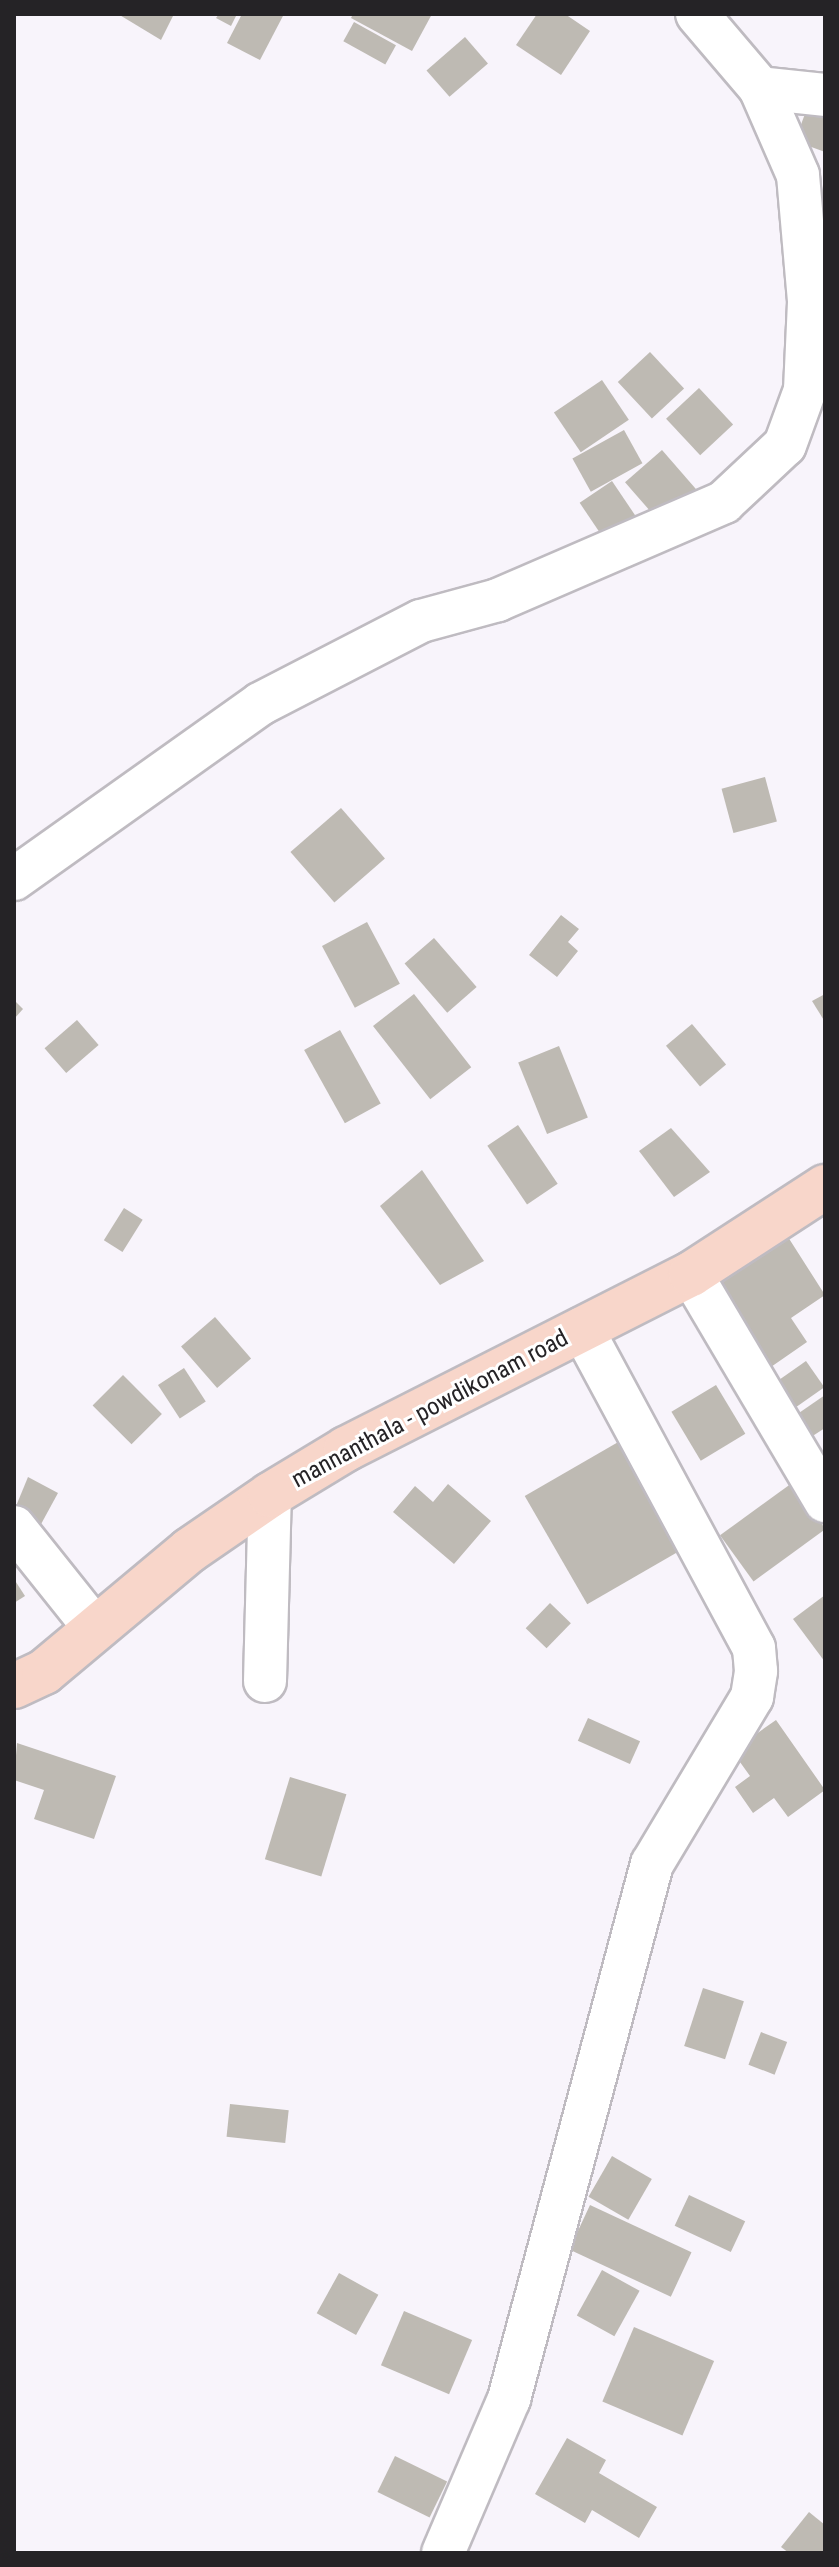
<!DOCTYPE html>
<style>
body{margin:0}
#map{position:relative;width:839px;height:2567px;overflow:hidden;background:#f8f4fb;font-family:"Roboto Condensed",sans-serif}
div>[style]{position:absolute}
.building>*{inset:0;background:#bebab3;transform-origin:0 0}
.roads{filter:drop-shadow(2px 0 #bfbbc1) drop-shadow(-2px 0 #bfbbc1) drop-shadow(0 2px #bfbbc1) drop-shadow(0 -2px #bfbbc1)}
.minor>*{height:42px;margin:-21px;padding:0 21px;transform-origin:21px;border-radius:21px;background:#fff}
.secondary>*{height:44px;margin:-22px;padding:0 22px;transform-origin:22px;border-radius:22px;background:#f8d6ca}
span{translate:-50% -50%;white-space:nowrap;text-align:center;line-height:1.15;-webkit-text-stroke:6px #fff;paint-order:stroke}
.street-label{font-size:24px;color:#252326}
.frame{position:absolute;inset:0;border:16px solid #252326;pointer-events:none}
</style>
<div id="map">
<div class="building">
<div style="clip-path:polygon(118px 14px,174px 14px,161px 40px)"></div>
<div style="clip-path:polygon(219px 14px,237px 14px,231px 26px,216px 18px)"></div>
<div style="clip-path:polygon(242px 14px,284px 14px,260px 60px,227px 43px)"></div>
<div style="clip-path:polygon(353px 14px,432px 14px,412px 51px,351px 18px)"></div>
<div style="clip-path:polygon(537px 14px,565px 14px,590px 31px,561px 75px,516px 45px)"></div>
<div style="left:354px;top:22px;width:48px;height:22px;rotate:29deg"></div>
<div style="left:465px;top:37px;width:35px;height:51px;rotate:49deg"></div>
<div style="clip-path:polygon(806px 111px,825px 117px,825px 152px,795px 141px)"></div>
<div style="left:650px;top:352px;width:50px;height:44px;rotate:47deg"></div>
<div style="left:602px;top:380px;width:48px;height:58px;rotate:56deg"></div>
<div style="left:699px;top:388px;width:50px;height:45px;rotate:47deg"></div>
<div style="left:624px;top:430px;width:38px;height:59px;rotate:61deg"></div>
<div style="left:662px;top:450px;width:53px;height:49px;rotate:49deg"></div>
<div style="left:612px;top:481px;width:53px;height:39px;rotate:56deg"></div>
<div style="left:765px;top:777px;width:46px;height:45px;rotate:75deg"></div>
<div style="left:341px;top:808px;width:67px;height:67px;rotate:49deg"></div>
<div style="clip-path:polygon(561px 915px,579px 929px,568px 942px,578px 951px,557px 977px,529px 955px)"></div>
<div style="left:367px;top:922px;width:70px;height:51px;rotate:62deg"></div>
<div style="left:434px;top:938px;width:65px;height:39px;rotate:49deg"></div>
<div style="left:414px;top:994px;width:93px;height:52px;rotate:52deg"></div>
<div style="clip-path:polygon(825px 994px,825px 1022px,812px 1001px)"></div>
<div style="clip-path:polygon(14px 1000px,23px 1009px,14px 1019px)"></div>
<div style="left:77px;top:1020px;width:33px;height:43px;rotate:49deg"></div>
<div style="left:692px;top:1024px;width:53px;height:34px;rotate:50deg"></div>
<div style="left:340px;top:1030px;width:84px;height:41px;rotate:61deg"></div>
<div style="left:559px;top:1046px;width:77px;height:44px;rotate:68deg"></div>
<div style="left:518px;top:1125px;width:71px;height:37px;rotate:56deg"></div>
<div style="clip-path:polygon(671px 1128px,710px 1172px,674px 1197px,639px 1151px)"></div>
<div style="clip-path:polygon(422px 1170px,484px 1261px,440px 1285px,380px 1206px)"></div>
<div style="left:124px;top:1208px;width:22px;height:38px;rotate:32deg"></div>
<div style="clip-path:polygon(788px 1237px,825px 1295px,791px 1318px,807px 1342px,768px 1369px,719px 1284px)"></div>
<div style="left:215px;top:1317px;width:55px;height:45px;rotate:49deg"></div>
<div style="left:806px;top:1361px;width:32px;height:40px;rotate:55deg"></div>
<div style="left:184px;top:1368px;width:40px;height:31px;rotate:57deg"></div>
<div style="left:123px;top:1375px;width:55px;height:43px;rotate:45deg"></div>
<div style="left:716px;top:1385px;width:57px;height:52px;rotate:59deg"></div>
<div style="clip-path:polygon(825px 1395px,825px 1428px,811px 1437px,796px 1415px)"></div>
<div style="left:620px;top:1441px;width:125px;height:110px;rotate:60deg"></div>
<div style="clip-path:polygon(28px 1477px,58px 1493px,40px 1526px,14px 1511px)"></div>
<div style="left:792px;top:1483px;width:57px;height:89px;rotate:54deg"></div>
<div style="clip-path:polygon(448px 1484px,491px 1521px,454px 1564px,393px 1512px,415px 1486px,433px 1502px)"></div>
<div style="clip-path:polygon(14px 1579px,25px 1596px,14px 1603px)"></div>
<div style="clip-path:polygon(825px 1595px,825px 1662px,793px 1619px)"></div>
<div style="left:550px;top:1603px;width:29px;height:35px;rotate:44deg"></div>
<div style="left:588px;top:1718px;width:57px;height:25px;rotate:24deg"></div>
<div style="clip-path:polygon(776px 1720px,825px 1790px,788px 1817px,774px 1798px,753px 1813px,735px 1787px,750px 1776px,732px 1751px)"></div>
<div style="clip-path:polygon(17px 1743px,116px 1776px,94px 1839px,34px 1819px,44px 1790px,14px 1780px)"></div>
<div style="left:290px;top:1777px;width:59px;height:86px;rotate:17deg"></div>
<div style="left:703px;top:1988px;width:43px;height:61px;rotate:18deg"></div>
<div style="left:761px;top:2032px;width:28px;height:35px;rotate:21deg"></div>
<div style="left:230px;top:2104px;width:59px;height:33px;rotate:6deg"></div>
<div style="left:612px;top:2156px;width:46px;height:47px;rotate:30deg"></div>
<div style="left:689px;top:2195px;width:62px;height:34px;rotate:25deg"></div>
<div style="left:590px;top:2205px;width:112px;height:49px;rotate:25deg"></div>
<div style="left:602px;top:2270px;width:43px;height:52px;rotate:29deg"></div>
<div style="left:339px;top:2273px;width:45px;height:46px;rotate:29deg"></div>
<div style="left:404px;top:2311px;width:74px;height:59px;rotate:23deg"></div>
<div style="left:634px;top:2327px;width:87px;height:81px;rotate:23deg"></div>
<div style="clip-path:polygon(567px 2438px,606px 2460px,599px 2473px,657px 2507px,639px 2538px,592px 2510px,585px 2523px,535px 2494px)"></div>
<div style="left:395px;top:2456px;width:58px;height:40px;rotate:26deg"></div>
<div style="clip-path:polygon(809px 2512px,825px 2525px,825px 2553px,789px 2553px,781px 2547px)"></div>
</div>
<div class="roads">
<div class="minor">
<div style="left:760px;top:88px;width:65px;rotate:6.1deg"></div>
<div style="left:14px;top:879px;width:302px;rotate:-35.4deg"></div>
<div style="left:260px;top:704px;width:181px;rotate:-27.3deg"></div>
<div style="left:421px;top:621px;width:80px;rotate:-15.3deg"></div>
<div style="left:498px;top:600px;width:246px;rotate:-23.4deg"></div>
<div style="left:724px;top:502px;width:83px;rotate:-43.1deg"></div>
<div style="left:785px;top:445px;width:59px;rotate:-70deg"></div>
<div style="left:805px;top:390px;width:89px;rotate:-87.4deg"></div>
<div style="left:809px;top:301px;width:126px;rotate:-95deg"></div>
<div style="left:798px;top:175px;width:95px;rotate:-113.6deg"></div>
<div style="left:760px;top:88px;width:97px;rotate:-130.4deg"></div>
<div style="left:691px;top:1274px;width:264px;rotate:59.4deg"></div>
<div style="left:14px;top:1527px;width:127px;rotate:51.4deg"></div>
<div style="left:265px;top:1681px;width:186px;rotate:-88.5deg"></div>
<div style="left:443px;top:2553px;width:168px;rotate:-66.8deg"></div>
<div style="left:509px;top:2399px;width:554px;rotate:-75.04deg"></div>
<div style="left:652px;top:1864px;width:195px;rotate:-59.1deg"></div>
<div style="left:752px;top:1697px;width:26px;rotate:-81deg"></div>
<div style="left:756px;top:1671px;width:23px;rotate:-95deg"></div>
<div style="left:754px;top:1648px;width:363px;rotate:-118.3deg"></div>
</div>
<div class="secondary">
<div style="left:14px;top:1686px;width:33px;rotate:-25deg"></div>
<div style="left:44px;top:1672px;width:190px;rotate:-39.9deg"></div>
<div style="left:190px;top:1550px;width:97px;rotate:-34.5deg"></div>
<div style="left:270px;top:1495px;width:89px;rotate:-31.2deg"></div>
<div style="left:346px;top:1449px;width:387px;rotate:-26.9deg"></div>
<div style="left:691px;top:1274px;width:160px;rotate:-33deg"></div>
</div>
</div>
<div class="street-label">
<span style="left:430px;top:1409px;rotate:-28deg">mannanthala - powdikonam road</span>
</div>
<div class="frame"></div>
</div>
